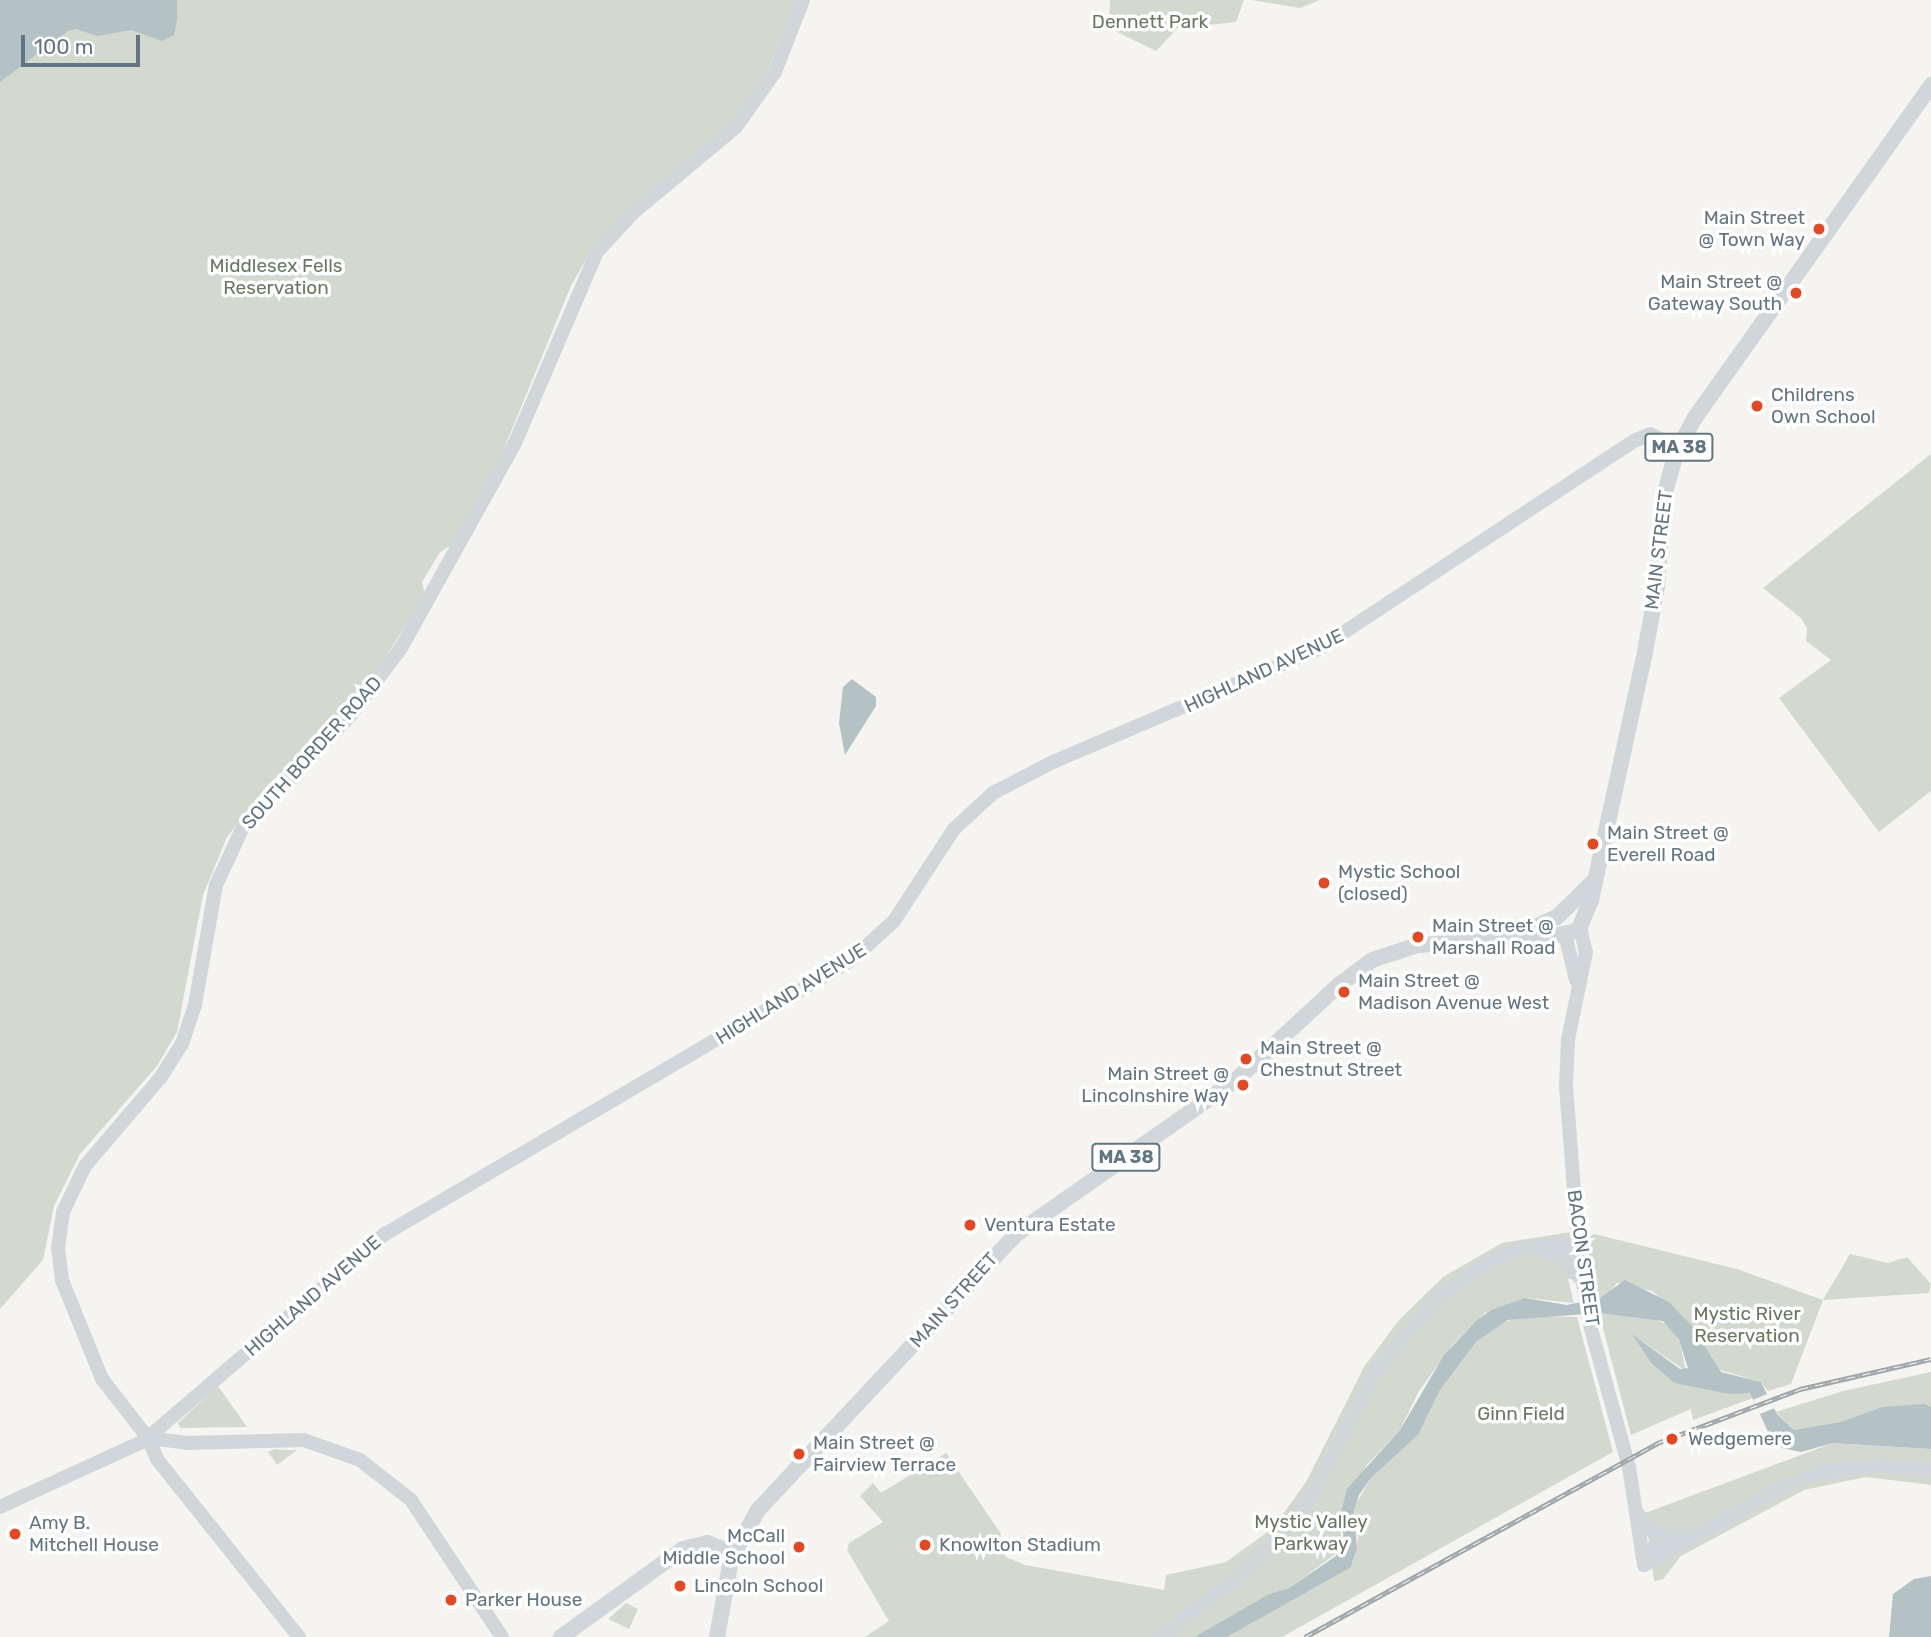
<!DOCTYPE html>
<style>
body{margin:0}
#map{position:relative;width:1931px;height:1637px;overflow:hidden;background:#f5f4f0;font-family:Rubik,sans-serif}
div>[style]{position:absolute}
.green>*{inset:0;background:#d4d9d0}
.water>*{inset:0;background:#b4c1c5}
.pier>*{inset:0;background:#f5f4f0;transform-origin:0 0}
.secondary>*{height:14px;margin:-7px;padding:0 7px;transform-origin:7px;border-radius:7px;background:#d1d6da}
.primary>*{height:16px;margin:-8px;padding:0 8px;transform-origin:8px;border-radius:8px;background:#d1d6da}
.rail>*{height:5px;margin-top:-2.5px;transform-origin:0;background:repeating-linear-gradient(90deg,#fff 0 8px,#9ea5aa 0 16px);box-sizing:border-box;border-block:2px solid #9ea5aa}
.dots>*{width:19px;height:19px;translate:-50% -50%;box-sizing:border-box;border:4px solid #fff;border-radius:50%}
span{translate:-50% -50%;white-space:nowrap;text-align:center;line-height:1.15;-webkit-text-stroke:7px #fff;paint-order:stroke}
.shield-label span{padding:2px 5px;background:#fff;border:2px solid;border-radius:5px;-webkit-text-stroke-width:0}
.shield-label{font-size:18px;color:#637581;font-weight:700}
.park-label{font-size:19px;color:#687962}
.poi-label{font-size:19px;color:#637581}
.right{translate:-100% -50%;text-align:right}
.left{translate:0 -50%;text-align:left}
.street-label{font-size:19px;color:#637581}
.scale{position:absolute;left:21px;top:35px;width:119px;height:32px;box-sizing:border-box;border:4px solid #637581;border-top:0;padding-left:9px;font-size:21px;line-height:24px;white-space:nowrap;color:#637581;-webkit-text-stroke:5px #fff;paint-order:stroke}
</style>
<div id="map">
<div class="green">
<div style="clip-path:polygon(0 0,796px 0,764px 80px,731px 126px,621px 216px,589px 254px,571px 286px,501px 456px,453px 544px,440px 552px,422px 582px,425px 594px,389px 652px,349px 708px,266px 787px,227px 837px,203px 895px,177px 1032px,157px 1066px,80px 1154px,54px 1206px,43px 1260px,0 1309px)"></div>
<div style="clip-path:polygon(1110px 0,1244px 0,1236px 22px,1209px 25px,1185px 20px,1156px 51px,1109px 28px)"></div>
<div style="clip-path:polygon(1251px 0,1320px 0,1300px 8px)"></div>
<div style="clip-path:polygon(1931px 454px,1931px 791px,1879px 832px,1779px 698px,1831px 660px,1806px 641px,1807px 628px,1801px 618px,1763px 588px)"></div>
<div style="clip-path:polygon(1570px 1232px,1573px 1278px,1568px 1279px,1574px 1303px,1526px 1298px,1486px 1312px,1454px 1343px,1419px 1391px,1400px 1430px,1366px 1466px,1341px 1517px,1341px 1550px,1289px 1588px,1269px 1594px,1194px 1637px,865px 1637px,889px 1621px,847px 1550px,849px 1543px,883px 1522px,860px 1496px,873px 1483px,881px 1493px,946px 1453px,1001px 1534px,999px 1543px,1006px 1557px,1025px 1565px,1164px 1590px,1166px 1575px,1226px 1562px,1273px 1528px,1306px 1482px,1364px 1367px,1399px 1320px,1443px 1277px,1502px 1243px)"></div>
<div style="clip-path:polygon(1594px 1234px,1737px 1269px,1823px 1300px,1850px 1254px,1888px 1263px,1907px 1257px,1931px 1284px,1929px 1293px,1823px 1300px,1791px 1384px,1768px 1391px,1761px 1382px,1717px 1369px,1682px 1315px,1652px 1291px,1617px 1283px,1607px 1295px,1596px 1299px,1586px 1239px)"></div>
<div style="clip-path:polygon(1599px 1313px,1654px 1319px,1669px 1325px,1680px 1343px,1686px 1371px,1633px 1335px,1651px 1363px,1674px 1383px,1728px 1394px,1743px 1390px,1756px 1397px,1693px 1420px,1691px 1409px,1631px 1435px)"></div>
<div style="clip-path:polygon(1523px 1316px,1577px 1317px,1613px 1452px,1282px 1637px,1227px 1637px,1353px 1563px,1358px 1539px,1354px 1507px,1371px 1478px,1418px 1435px,1440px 1390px,1481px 1336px,1499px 1324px)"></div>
<div style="clip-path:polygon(1931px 1372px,1931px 1407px,1882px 1407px,1840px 1422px,1794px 1430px,1776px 1412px,1843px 1391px)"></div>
<div style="clip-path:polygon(218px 1386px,247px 1427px,180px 1428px,178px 1423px)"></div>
<div style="clip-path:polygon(1833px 1443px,1931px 1449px,1931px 1485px,1866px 1477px,1804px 1490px,1681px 1556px,1663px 1579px,1654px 1581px,1645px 1513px)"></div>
<div style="clip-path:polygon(275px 1449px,284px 1450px,297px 1450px,277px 1465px,268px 1452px)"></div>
<div style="clip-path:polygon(626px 1603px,638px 1609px,629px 1629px,608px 1619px)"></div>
</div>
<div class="water">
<div style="clip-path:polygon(0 0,177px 0,177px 20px,174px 35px,162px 41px,131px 30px,97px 36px,76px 29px,68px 31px,0 82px)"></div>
<div style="clip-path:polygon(852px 679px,876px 697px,876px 706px,845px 755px,839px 723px,843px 687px)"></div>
<div style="clip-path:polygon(1625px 1280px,1669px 1302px,1692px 1326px,1721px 1372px,1761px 1382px,1777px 1414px,1794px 1430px,1840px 1422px,1882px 1407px,1924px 1404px,1931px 1407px,1931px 1449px,1833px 1443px,1801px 1452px,1782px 1448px,1770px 1436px,1750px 1393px,1728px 1394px,1674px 1383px,1651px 1363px,1632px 1334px,1680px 1369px,1688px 1368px,1679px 1340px,1663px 1321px,1599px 1313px,1508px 1320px,1477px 1341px,1440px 1390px,1418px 1435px,1371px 1478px,1359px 1495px,1354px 1511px,1357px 1548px,1351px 1567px,1227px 1637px,1194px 1637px,1269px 1594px,1289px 1588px,1336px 1556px,1344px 1542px,1341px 1512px,1347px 1489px,1400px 1430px,1444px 1355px,1477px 1320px,1491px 1310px,1525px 1298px,1567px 1305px,1600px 1298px)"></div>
<div style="clip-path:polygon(1931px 1576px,1931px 1637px,1889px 1637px,1893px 1594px,1914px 1579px)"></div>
</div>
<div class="pier">
<div style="left:1772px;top:1392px;width:16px;height:20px;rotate:68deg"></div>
</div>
<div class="secondary">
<div style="left:1580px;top:927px;width:26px;rotate:77deg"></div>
<div style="left:1586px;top:952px;width:90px;rotate:101.6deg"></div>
<div style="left:1568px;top:1040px;width:46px;rotate:92.5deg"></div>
<div style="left:1566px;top:1086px;width:181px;rotate:85.6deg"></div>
<div style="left:1580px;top:1266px;width:64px;rotate:80.1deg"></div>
<div style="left:1591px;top:1329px;width:143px;rotate:74.6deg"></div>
<div style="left:1629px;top:1467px;width:99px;rotate:81.3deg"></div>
<div style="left:1644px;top:1565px;width:150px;rotate:-29.5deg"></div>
<div style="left:1775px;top:1491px;width:48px;rotate:-23.4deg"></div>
<div style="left:1819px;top:1472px;width:62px;rotate:-6.4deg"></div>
<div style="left:1881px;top:1465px;width:50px;rotate:5.7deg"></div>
<div style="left:1565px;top:934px;width:47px;rotate:76.6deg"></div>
<div style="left:1540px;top:1248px;width:24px;rotate:24deg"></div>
<div style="left:1562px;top:1258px;width:28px;rotate:48deg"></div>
<div style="left:148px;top:1438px;width:38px;rotate:7deg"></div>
<div style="left:186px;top:1443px;width:118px;rotate:-1.5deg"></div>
<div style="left:304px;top:1440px;width:59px;rotate:19.7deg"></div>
<div style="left:360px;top:1460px;width:65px;rotate:38.1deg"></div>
<div style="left:411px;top:1500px;width:164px;rotate:56.4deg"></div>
<div style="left:0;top:1507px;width:158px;rotate:-24.6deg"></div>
<div style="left:144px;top:1441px;width:318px;rotate:-40.7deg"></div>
<div style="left:385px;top:1234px;width:539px;rotate:-30.42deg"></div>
<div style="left:850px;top:961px;width:59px;rotate:-42.3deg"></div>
<div style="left:894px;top:921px;width:110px;rotate:-56.9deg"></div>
<div style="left:954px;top:829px;width:53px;rotate:-42.7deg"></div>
<div style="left:993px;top:793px;width:68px;rotate:-27.3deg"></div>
<div style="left:1053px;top:762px;width:290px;rotate:-23.1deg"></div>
<div style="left:1320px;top:648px;width:378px;rotate:-33.4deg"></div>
<div style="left:1636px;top:440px;width:15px;rotate:-23deg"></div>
<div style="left:1650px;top:434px;width:32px;rotate:26deg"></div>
<div style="left:1638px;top:1514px;width:23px;rotate:50deg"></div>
<div style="left:1653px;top:1532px;width:22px;rotate:16deg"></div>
<div style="left:1642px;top:1553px;width:44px;rotate:-22.5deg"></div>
<div style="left:299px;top:1637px;width:228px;rotate:-128.6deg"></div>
<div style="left:157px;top:1459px;width:23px;rotate:-113deg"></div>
<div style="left:148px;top:1438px;width:75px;rotate:-127.9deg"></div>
<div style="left:102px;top:1379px;width:107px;rotate:-112deg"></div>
<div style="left:62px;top:1280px;width:32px;rotate:-97deg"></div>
<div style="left:58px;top:1248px;width:36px;rotate:-82deg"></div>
<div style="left:63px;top:1212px;width:51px;rotate:-64.4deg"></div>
<div style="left:85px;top:1166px;width:117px;rotate:-49.5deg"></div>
<div style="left:161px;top:1077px;width:39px;rotate:-58deg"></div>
<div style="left:182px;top:1044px;width:41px;rotate:-71.6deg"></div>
<div style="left:195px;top:1005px;width:122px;rotate:-80.1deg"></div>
<div style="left:216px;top:885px;width:66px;rotate:-65deg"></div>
<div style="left:244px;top:825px;width:152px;rotate:-45.8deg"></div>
<div style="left:350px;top:716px;width:85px;rotate:-53.1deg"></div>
<div style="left:401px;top:648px;width:235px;rotate:-60.9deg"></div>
<div style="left:515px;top:443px;width:208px;rotate:-66.8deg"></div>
<div style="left:597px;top:252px;width:53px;rotate:-47.3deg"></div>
<div style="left:633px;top:213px;width:134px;rotate:-39.9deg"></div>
<div style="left:736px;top:127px;width:67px;rotate:-54.7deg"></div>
<div style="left:775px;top:72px;width:77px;rotate:-68.7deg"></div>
<div style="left:1160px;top:1637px;width:105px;rotate:-37.6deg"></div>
<div style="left:1243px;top:1573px;width:71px;rotate:-45.6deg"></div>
<div style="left:1293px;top:1522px;width:44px;rotate:-57deg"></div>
<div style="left:1317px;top:1485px;width:127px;rotate:-62.8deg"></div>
<div style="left:1375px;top:1372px;width:99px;rotate:-49.9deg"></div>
<div style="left:1439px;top:1296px;width:71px;rotate:-33.5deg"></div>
<div style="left:1498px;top:1257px;width:39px;rotate:-17deg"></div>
<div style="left:1535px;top:1246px;width:43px;rotate:-2.7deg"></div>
</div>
<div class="primary">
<div style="left:1520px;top:934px;width:41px;rotate:-24.7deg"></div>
<div style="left:1557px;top:917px;width:53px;rotate:-44.2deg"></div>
<div style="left:561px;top:1637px;width:150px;rotate:-35.8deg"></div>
<div style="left:683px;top:1549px;width:25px;rotate:-14deg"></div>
<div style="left:707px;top:1543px;width:28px;rotate:21deg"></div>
<div style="left:717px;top:1637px;width:79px;rotate:-79.8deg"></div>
<div style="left:731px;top:1559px;width:56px;rotate:-61.1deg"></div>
<div style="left:758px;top:1510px;width:376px;rotate:-46.9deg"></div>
<div style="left:1015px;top:1235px;width:271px;rotate:-35.1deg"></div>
<div style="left:1237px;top:1079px;width:139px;rotate:-42.7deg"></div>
<div style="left:1339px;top:985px;width:41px;rotate:-37.1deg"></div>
<div style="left:1372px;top:960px;width:48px;rotate:-18.1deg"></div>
<div style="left:1418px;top:945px;width:126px;rotate:-3.2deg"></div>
<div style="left:1544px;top:938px;width:35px;rotate:-12deg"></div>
<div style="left:1578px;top:931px;width:34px;rotate:-67deg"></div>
<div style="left:1591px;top:900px;width:254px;rotate:-77.7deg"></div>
<div style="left:1645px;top:652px;width:67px;rotate:-79.7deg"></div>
<div style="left:1657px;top:586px;width:90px;rotate:-85.6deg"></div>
<div style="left:1664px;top:496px;width:45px;rotate:-74.4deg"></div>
<div style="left:1676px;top:453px;width:38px;rotate:-62deg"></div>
<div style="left:1694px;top:419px;width:410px;rotate:-54.6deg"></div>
</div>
<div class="rail">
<div style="left:1305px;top:1637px;width:405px;rotate:-28.8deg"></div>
<div style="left:1660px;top:1442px;width:150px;rotate:-20.7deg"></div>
<div style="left:1800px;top:1389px;width:134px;rotate:-12.9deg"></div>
</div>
<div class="dots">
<div style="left:1819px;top:229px;background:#e24923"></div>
<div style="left:1796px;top:293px;background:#e24923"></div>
<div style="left:1757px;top:406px;background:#e24923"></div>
<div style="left:1593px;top:844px;background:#e24923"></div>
<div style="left:1324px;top:883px;background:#e24923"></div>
<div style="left:1418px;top:937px;background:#e24923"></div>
<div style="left:1344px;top:992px;background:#e24923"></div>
<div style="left:1246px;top:1059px;background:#e24923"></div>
<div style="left:1243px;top:1085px;background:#e24923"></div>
<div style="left:970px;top:1225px;background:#e24923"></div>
<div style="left:1672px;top:1439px;background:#e24923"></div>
<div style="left:799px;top:1454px;background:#e24923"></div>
<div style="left:15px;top:1534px;background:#e24923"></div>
<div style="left:925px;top:1545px;background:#e24923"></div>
<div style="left:799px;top:1547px;background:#e24923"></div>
<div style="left:680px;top:1586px;background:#e24923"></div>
<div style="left:451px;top:1600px;background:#e24923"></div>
</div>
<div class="shield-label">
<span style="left:1679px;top:447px">MA 38</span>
<span style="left:1126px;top:1157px">MA 38</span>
</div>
<div class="park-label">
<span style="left:1150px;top:22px">Dennett Park</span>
<span style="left:276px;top:277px">Middlesex Fells<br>Reservation</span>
<span style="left:1747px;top:1325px">Mystic River<br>Reservation</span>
<span style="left:1521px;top:1414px">Ginn Field</span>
<span style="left:1311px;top:1533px">Mystic Valley<br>Parkway</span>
</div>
<div class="poi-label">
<span class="right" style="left:1805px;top:229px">Main Street<br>@ Town Way</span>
<span class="right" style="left:1782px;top:293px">Main Street @<br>Gateway South</span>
<span class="left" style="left:1771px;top:406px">Childrens<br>Own School</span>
<span class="left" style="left:1607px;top:844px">Main Street @<br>Everell Road</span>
<span class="left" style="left:1338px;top:883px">Mystic School<br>(closed)</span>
<span class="left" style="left:1432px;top:937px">Main Street @<br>Marshall Road</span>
<span class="left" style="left:1358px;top:992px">Main Street @<br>Madison Avenue West</span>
<span class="left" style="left:1260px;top:1059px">Main Street @<br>Chestnut Street</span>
<span class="right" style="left:1229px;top:1085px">Main Street @<br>Lincolnshire Way</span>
<span class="left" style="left:984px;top:1225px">Ventura Estate</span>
<span class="left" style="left:1688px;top:1439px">Wedgemere</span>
<span class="left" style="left:813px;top:1454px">Main Street @<br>Fairview Terrace</span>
<span class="left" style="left:29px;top:1534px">Amy B.<br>Mitchell House</span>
<span class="right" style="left:785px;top:1547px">McCall<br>Middle School</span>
<span class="left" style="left:939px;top:1545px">Knowlton Stadium</span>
<span class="left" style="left:694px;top:1586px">Lincoln School</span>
<span class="left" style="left:465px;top:1600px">Parker House</span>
</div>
<div class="street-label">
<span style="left:1659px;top:550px;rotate:-83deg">MAIN STREET</span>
<span style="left:1264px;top:671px;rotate:-25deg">HIGHLAND AVENUE</span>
<span style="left:312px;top:753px;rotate:-48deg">SOUTH BORDER ROAD</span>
<span style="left:791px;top:994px;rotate:-32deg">HIGHLAND AVENUE</span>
<span style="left:1583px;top:1258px;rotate:82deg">BACON STREET</span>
<span style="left:313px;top:1296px;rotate:-41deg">HIGHLAND AVENUE</span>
<span style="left:954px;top:1300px;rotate:-48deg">MAIN STREET</span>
</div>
<div class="scale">100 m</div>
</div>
